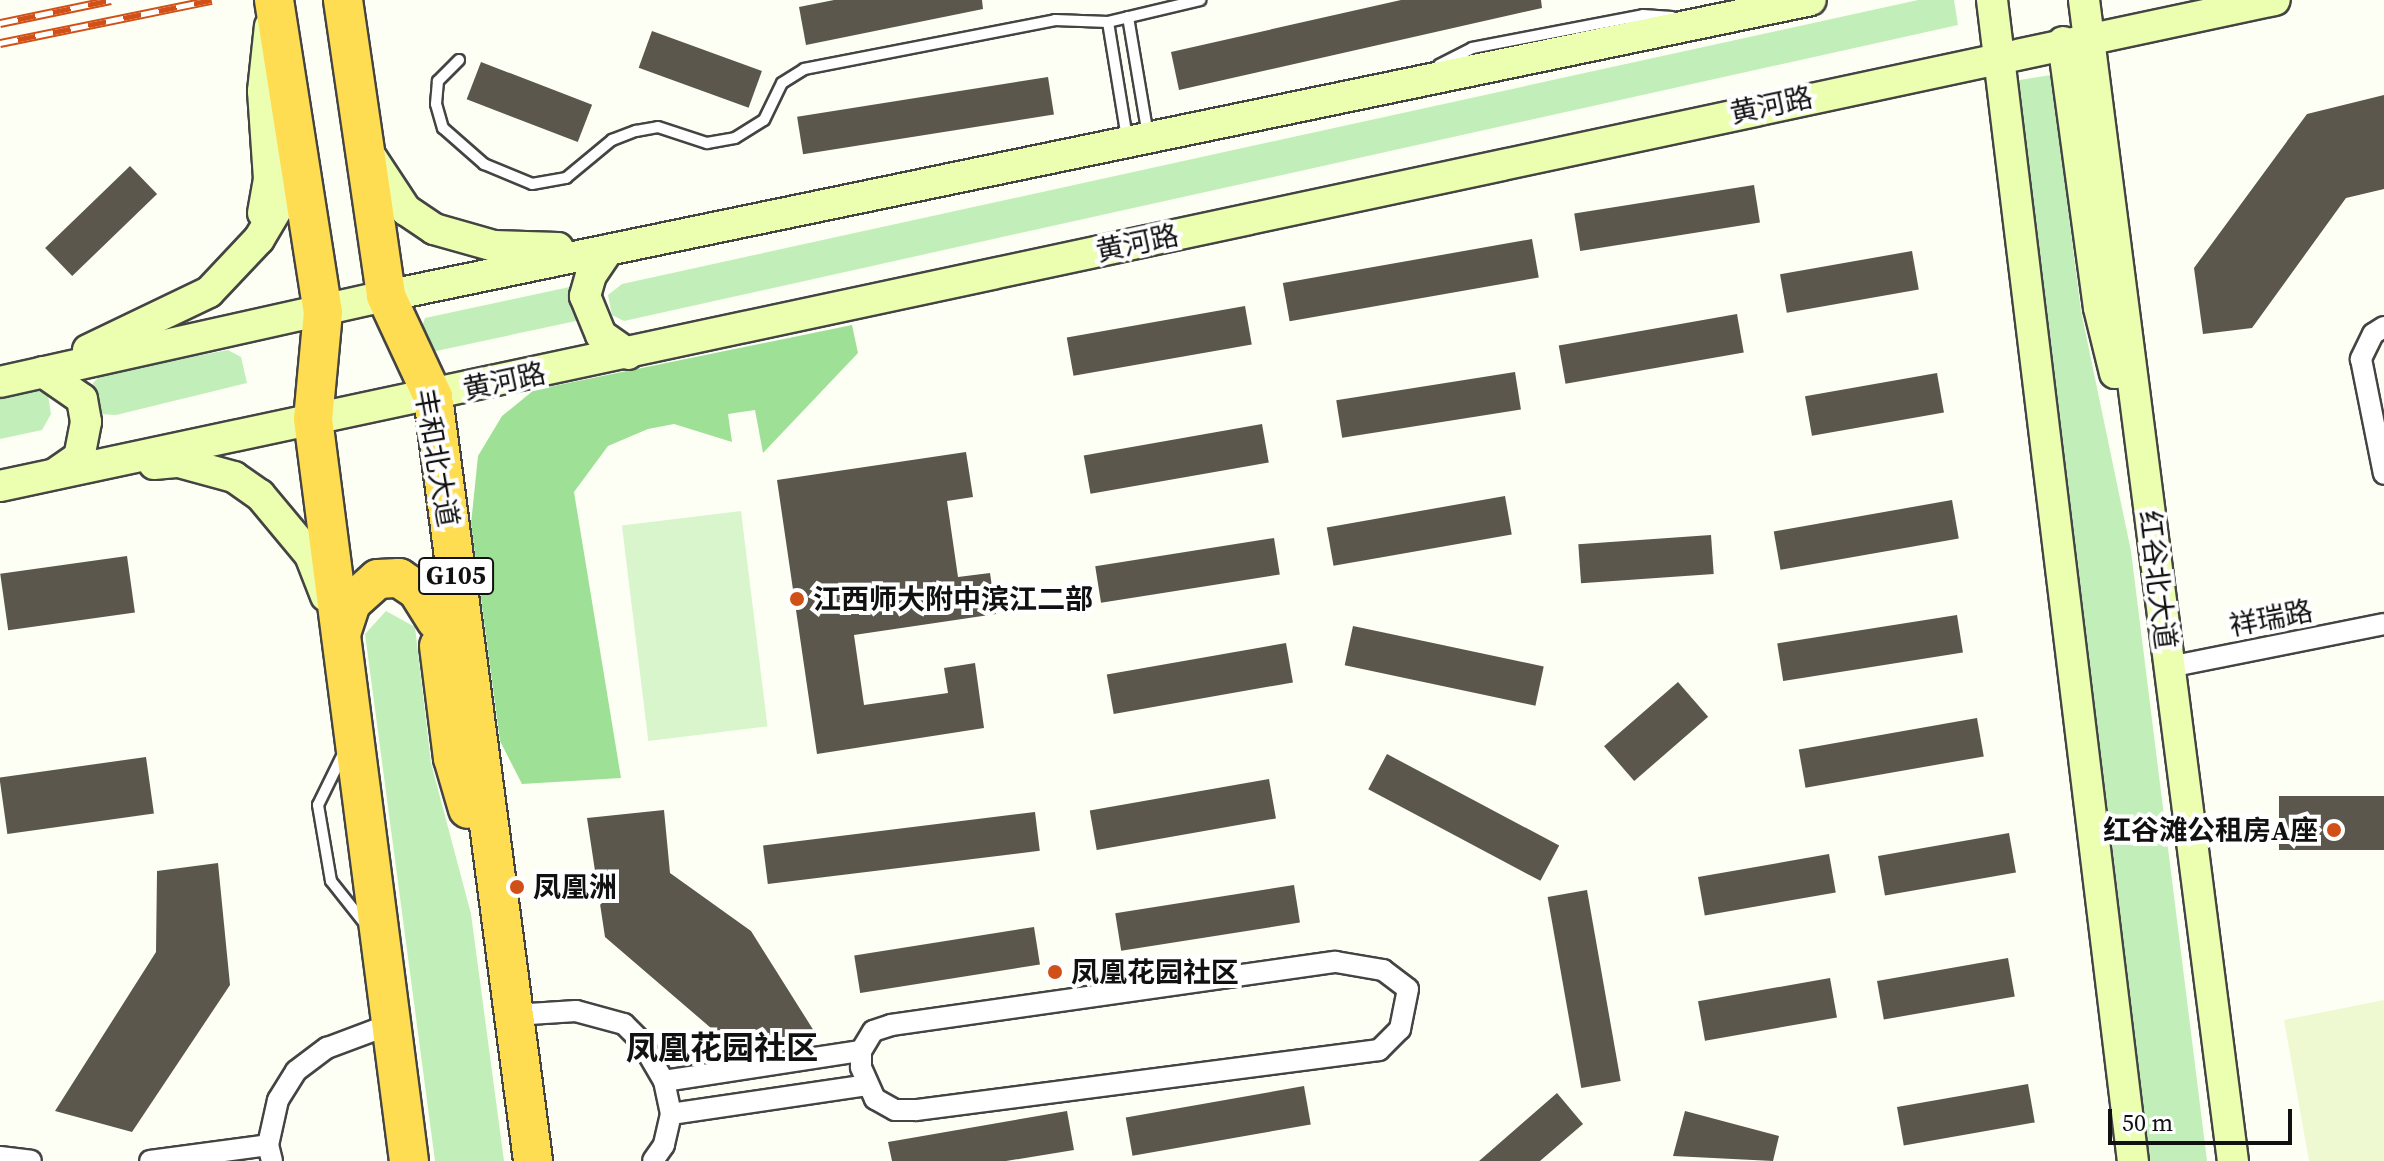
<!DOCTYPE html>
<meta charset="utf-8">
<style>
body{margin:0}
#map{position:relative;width:2384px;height:1161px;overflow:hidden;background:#fdfff5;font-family:"Source Serif 4","Noto Sans SC",serif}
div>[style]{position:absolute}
.farmland>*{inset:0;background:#eef9d1}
.green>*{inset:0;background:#c2efb9}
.forest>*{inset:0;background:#9ee196}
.pitch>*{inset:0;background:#d8f5cc;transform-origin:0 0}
.building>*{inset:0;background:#5b574c;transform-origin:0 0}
.roads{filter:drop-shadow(2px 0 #444) drop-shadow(-2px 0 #444) drop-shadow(0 2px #444) drop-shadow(0 -2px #444)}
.lane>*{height:10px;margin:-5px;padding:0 5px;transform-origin:5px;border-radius:5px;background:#fff}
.street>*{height:20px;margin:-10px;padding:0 10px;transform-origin:10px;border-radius:10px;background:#fff}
.secondary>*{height:30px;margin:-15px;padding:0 15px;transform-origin:15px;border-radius:15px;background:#ecffb0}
.highway>*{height:38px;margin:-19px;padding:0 19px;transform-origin:19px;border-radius:19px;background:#ffdd53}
.rail>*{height:9px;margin-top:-4.5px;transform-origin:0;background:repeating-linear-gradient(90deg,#fff 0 18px,#d15018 0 36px);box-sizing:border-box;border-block:2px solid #d15018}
.dots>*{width:22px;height:22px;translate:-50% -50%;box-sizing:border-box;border:4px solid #fff;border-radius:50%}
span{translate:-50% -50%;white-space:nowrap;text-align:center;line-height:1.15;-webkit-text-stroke:8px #fff;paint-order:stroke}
.shield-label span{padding:2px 6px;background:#fff;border:2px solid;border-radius:6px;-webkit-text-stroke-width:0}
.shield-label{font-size:26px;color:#111;font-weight:700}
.street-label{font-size:28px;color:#111}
.poi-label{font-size:28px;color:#111;font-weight:700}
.left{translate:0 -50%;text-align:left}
.right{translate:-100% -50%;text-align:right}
.quarter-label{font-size:32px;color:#111;font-weight:700}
.scale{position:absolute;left:2108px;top:1109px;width:184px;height:36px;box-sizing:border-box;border:4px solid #111;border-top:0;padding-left:10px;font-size:24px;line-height:28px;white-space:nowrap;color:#111;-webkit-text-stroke:6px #fff;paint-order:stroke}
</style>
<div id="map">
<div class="farmland">
<div style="clip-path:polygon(2384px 1000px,2384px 1161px,2309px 1161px,2284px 1020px)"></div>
</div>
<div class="green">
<div style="clip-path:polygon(1918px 0,1954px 0,1958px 25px,624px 321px,612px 315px,608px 295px,622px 284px)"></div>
<div style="clip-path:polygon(2051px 75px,2081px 311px,2131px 551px,2207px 1161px,2145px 1161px,2013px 81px)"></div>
<div style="clip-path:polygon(574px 286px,582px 310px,576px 321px,427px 353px,421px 330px,425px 318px)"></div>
<div style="clip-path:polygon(228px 350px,241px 357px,247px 383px,116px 415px,99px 414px,93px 383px,102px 374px)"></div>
<div style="clip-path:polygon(35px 386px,48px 395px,51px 414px,42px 430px,0 439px,0 394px)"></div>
<div style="clip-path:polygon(386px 611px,415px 627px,431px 763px,471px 914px,504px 1161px,435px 1161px,365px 634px)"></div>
</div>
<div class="forest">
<div style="clip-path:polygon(852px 325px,858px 353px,763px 453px,755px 410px,728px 414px,732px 442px,674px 424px,648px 429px,608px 446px,574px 492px,621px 778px,522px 784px,500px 741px,471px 524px,478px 456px,502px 416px,534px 390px)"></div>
</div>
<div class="pitch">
<div style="left:741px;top:511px;width:217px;height:120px;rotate:83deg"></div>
</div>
<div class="building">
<div style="clip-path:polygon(834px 0,982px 0,983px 9px,806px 45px,799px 7px)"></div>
<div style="clip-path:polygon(1401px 0,1541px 0,1542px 8px,1179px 90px,1171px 52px)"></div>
<div style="left:652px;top:31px;width:117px;height:39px;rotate:20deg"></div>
<div style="left:481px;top:62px;width:119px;height:40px;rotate:21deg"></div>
<div style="left:1048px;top:77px;width:38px;height:254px;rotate:81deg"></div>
<div style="clip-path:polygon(2384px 95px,2384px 189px,2346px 198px,2252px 328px,2203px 334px,2194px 268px,2307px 114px)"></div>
<div style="left:130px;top:166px;width:39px;height:118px;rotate:46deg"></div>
<div style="left:1754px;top:185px;width:38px;height:182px;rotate:81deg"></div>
<div style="left:1532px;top:239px;width:39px;height:253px;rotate:80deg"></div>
<div style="left:1912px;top:251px;width:39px;height:134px;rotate:80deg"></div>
<div style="left:1245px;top:306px;width:39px;height:181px;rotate:80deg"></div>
<div style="left:1737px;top:314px;width:39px;height:181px;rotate:80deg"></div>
<div style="left:1515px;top:372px;width:38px;height:181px;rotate:81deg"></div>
<div style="left:1937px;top:373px;width:40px;height:134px;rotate:80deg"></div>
<div style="left:1262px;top:424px;width:39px;height:181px;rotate:80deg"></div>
<div style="clip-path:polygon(966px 452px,973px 497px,947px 501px,958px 577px,990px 573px,996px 614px,854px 635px,864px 705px,948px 693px,944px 668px,975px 663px,984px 728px,817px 754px,777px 480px)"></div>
<div style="left:1505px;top:496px;width:39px;height:181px;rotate:80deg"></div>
<div style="left:1952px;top:500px;width:39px;height:181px;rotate:80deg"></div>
<div style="left:1711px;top:535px;width:39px;height:133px;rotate:86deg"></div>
<div style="left:1274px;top:538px;width:37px;height:181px;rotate:81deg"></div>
<div style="left:127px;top:556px;width:57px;height:128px;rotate:82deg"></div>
<div style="left:1957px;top:615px;width:38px;height:182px;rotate:81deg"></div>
<div style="left:1353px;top:626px;width:195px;height:40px;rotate:12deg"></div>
<div style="left:1286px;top:643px;width:40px;height:182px;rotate:80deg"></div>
<div style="left:1678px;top:682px;width:46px;height:98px;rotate:49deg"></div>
<div style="left:1977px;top:718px;width:39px;height:181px;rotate:80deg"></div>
<div style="left:1387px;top:754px;width:195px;height:40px;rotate:28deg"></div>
<div style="left:146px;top:757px;width:57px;height:148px;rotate:82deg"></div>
<div style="left:1269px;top:779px;width:40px;height:182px;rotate:80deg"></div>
<div style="left:2384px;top:796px;width:54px;height:105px;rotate:90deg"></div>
<div style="clip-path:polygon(664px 810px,670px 873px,751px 931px,814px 1031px,733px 1047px,605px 937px,587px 818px)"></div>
<div style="left:1035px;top:812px;width:39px;height:274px;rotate:83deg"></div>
<div style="left:2009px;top:833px;width:40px;height:133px;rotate:80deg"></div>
<div style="left:1829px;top:854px;width:39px;height:133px;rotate:80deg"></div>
<div style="clip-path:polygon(218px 863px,230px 985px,132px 1132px,55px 1111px,156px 952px,157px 871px)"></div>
<div style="left:1294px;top:885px;width:38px;height:181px;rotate:81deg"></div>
<div style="left:1587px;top:890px;width:194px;height:40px;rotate:80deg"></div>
<div style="left:1034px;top:927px;width:38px;height:182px;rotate:81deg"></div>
<div style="left:2008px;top:958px;width:39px;height:133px;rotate:80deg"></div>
<div style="left:1830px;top:978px;width:40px;height:134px;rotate:80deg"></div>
<div style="left:2028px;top:1084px;width:39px;height:133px;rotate:80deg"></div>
<div style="left:1304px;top:1086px;width:39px;height:181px;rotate:80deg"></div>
<div style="clip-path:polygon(1557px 1093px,1583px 1124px,1540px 1161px,1479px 1161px)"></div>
<div style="clip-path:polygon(1067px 1111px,1074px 1150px,1006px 1161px,892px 1161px,888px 1142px)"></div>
<div style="clip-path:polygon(1685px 1111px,1779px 1136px,1773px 1161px,1673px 1156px)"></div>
</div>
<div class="roads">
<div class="lane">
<div style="left:1128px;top:17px;width:120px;rotate:80.4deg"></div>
<div style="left:1108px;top:22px;width:118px;rotate:80.7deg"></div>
<div style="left:459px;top:60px;width:30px;rotate:135deg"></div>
<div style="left:438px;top:81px;width:23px;rotate:95deg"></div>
<div style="left:436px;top:104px;width:25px;rotate:74deg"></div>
<div style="left:443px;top:128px;width:55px;rotate:41.3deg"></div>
<div style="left:484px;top:164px;width:52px;rotate:22.6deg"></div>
<div style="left:532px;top:184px;width:35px;rotate:-10deg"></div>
<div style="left:566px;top:178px;width:60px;rotate:-39.6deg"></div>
<div style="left:612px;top:140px;width:26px;rotate:-21deg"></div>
<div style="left:636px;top:131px;width:22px;rotate:-10deg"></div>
<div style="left:658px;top:127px;width:52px;rotate:18.1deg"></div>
<div style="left:707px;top:143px;width:28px;rotate:-10deg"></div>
<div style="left:735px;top:138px;width:34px;rotate:-32deg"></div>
<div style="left:764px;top:120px;width:41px;rotate:-64.1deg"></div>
<div style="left:782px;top:83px;width:26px;rotate:-32deg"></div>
<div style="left:804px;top:69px;width:256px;rotate:-11deg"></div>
<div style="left:1055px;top:20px;width:53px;rotate:2.2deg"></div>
<div style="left:1108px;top:22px;width:95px;rotate:-13.4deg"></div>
<div style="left:1439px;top:65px;width:37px;rotate:-27deg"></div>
<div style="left:1472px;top:48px;width:174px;rotate:-10.9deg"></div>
<div style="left:1643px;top:15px;width:29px;rotate:4deg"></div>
<div style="left:344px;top:752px;width:59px;rotate:116.1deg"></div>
<div style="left:318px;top:805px;width:77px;rotate:80.3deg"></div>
<div style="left:331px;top:881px;width:56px;rotate:51.5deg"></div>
</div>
<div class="street">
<div style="left:2384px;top:327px;width:13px;rotate:148deg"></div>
<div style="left:2373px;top:334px;width:28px;rotate:116deg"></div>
<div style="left:2361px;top:359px;width:117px;rotate:78.7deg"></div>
<div style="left:2169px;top:667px;width:219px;rotate:-11.3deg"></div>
<div style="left:1336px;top:962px;width:48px;rotate:9.7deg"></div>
<div style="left:1383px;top:970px;width:31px;rotate:37deg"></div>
<div style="left:1408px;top:989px;width:41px;rotate:101.3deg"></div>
<div style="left:1400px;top:1029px;width:30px;rotate:135deg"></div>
<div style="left:1379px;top:1050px;width:467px;rotate:172.6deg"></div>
<div style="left:916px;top:1110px;width:21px;rotate:180deg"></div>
<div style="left:895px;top:1110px;width:23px;rotate:-151deg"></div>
<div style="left:875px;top:1099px;width:35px;rotate:-114deg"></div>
<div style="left:861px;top:1067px;width:16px;rotate:-90deg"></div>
<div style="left:861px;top:1051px;width:23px;rotate:-59deg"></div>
<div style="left:873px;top:1031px;width:19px;rotate:-18deg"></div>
<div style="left:891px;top:1025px;width:449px;rotate:-8.1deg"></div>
<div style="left:514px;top:1015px;width:62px;rotate:-3.7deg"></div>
<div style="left:576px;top:1011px;width:50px;rotate:15.2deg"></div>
<div style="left:624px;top:1024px;width:23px;rotate:45deg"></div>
<div style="left:640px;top:1040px;width:48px;rotate:59.7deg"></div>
<div style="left:664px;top:1081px;width:34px;rotate:78deg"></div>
<div style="left:671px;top:1114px;width:32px;rotate:103deg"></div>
<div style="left:664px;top:1145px;width:19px;rotate:125deg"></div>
<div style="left:664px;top:1081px;width:199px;rotate:-8.7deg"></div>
<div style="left:671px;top:1114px;width:198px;rotate:-8.4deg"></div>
<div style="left:0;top:1157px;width:31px;rotate:7deg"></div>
<div style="left:150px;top:1161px;width:119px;rotate:-7.7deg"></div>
<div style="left:272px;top:1161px;width:16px;rotate:-104deg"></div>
<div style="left:268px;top:1145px;width:46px;rotate:-77.5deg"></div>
<div style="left:278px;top:1100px;width:34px;rotate:-58deg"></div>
<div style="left:296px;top:1071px;width:39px;rotate:-37deg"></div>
<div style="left:327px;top:1048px;width:68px;rotate:-20.6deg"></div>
</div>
<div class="secondary">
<div style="left:1992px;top:0;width:1170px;rotate:83.08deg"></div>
<div style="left:2084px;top:0;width:1171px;rotate:82.69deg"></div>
<div style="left:2063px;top:42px;width:268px;rotate:82.3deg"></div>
<div style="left:2099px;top:308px;width:67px;rotate:76.2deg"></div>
<div style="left:371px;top:157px;width:64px;rotate:56.6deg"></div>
<div style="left:406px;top:210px;width:34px;rotate:34deg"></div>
<div style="left:434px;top:229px;width:62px;rotate:15.8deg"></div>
<div style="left:494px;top:246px;width:64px;rotate:1.8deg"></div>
<div style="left:263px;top:213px;width:35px;rotate:-80deg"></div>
<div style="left:269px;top:179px;width:88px;rotate:-93.9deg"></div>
<div style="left:263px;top:91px;width:65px;rotate:-83.9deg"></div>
<div style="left:608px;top:250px;width:30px;rotate:124deg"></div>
<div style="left:591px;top:275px;width:22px;rotate:106deg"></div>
<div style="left:585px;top:296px;width:42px;rotate:67.7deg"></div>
<div style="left:601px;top:335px;width:33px;rotate:35deg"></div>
<div style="left:88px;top:350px;width:134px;rotate:-25.6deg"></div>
<div style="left:209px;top:292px;width:73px;rotate:-46.7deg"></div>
<div style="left:259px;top:239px;width:49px;rotate:-59.2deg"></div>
<div style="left:284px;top:197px;width:44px;rotate:-75.7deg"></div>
<div style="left:43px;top:372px;width:47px;rotate:34.7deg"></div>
<div style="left:82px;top:399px;width:23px;rotate:80deg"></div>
<div style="left:86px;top:422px;width:36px;rotate:101deg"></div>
<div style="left:79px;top:457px;width:29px;rotate:145deg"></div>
<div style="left:0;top:382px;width:395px;rotate:-12.6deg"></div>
<div style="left:386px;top:296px;width:1455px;rotate:-11.73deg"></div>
<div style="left:154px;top:464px;width:25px;rotate:-5deg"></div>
<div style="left:179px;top:462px;width:57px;rotate:15.3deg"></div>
<div style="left:234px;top:477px;width:32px;rotate:35deg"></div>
<div style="left:260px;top:495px;width:78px;rotate:50.2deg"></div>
<div style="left:310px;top:555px;width:44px;rotate:68.7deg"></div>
<div style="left:0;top:486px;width:2326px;rotate:-12.06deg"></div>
</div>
<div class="highway">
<div style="left:274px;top:0;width:316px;rotate:81.1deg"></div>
<div style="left:323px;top:312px;width:107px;rotate:95.3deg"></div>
<div style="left:313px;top:419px;width:748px;rotate:82.63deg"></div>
<div style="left:343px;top:0;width:299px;rotate:81.7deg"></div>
<div style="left:386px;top:296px;width:111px;rotate:65deg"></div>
<div style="left:433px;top:397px;width:771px;rotate:82.54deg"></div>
<div style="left:341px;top:634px;width:33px;rotate:-72deg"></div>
<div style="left:351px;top:603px;width:36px;rotate:-42deg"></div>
<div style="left:378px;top:579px;width:21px;rotate:-3deg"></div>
<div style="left:399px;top:578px;width:22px;rotate:34deg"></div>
<div style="left:417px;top:590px;width:36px;rotate:58deg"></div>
<div style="left:439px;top:646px;width:113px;rotate:82.9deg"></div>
<div style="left:453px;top:758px;width:53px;rotate:73.6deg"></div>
</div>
</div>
<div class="rail">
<div style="left:0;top:23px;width:113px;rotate:-11.7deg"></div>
<div style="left:0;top:43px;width:216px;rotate:-11.5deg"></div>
</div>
<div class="dots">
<div style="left:797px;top:599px;background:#d15018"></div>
<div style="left:2334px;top:830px;background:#d15018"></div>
<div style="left:517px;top:887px;background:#d15018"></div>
<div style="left:1055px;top:972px;background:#d15018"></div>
</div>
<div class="shield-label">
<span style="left:456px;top:576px">G105</span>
</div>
<div class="street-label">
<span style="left:1771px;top:105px;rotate:-12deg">黄河路</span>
<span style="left:1137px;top:243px;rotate:-12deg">黄河路</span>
<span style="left:504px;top:381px;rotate:-12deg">黄河路</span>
<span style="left:437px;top:458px;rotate:80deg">丰和北大道</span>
<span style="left:2158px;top:580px;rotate:83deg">红谷北大道</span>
<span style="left:2271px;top:618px;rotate:-11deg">祥瑞路</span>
</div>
<div class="poi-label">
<span class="left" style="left:813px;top:599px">江西师大附中滨江二部</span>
<span class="right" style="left:2318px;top:830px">红谷滩公租房A座</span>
<span class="left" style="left:533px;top:887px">凤凰洲</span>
<span class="left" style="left:1071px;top:972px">凤凰花园社区</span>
</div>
<div class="quarter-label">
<span style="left:722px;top:1048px">凤凰花园社区</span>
</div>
<div class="scale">50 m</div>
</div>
